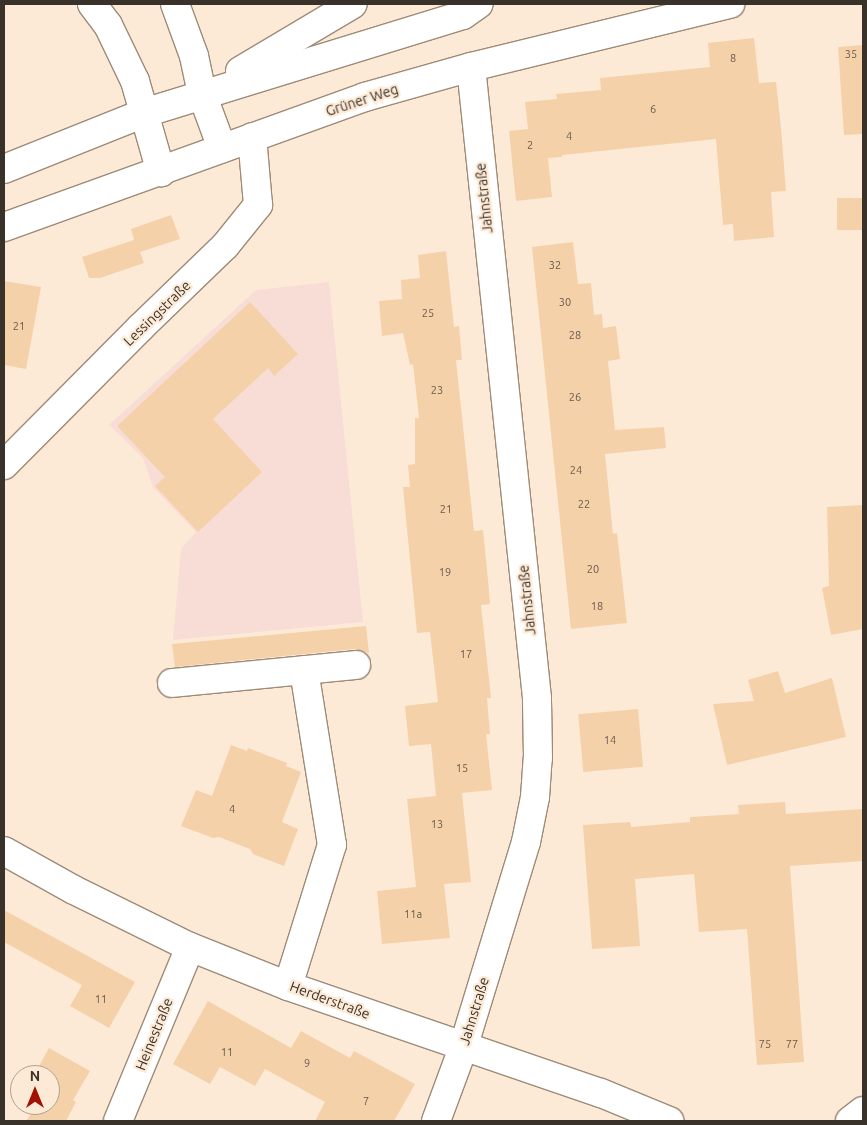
<!DOCTYPE html>
<meta charset="utf-8">
<style>
body{margin:0}
#map{position:relative;width:867px;height:1125px;overflow:hidden;background:#fdead6;font-family:Ubuntu,sans-serif}
div>[style]{position:absolute}
.education>*{inset:0;background:#f7ddd6}
.building>*{inset:0;background:#f5d1aa;transform-origin:0 0}
.roads{filter:drop-shadow(1px 0 #9d8b78) drop-shadow(-1px 0 #9d8b78) drop-shadow(0 1px #9d8b78) drop-shadow(0 -1px #9d8b78)}
.minor>*{height:28px;margin:-14px;padding:0 14px;transform-origin:14px;border-radius:14px;background:#fff}
span{translate:-50% -50%;white-space:nowrap;text-align:center;line-height:1.15;-webkit-text-stroke:4.5px #fdead6;paint-order:stroke}
.number-label{font-size:11px;color:#685a4a}
.number-label span{-webkit-text-stroke-width:0}
.street-label{font-size:14px;color:#39322a}
.frame{position:absolute;inset:0;border:5px solid #39322a;pointer-events:none}
.north{position:absolute;left:10px;top:1065px;width:50px;height:50px;box-sizing:border-box;background:#fdead6;border:1px solid #afa091;border-radius:50%;rotate:0deg;font-size:14px;font-weight:700;line-height:20px;text-align:center;color:#39322a}
.north::after{content:'';display:block;margin:auto;width:18px;height:22px;background:#a41000;clip-path:polygon(50% 0,100% 100%,50% 72%,0 100%)}
</style>
<div id="map">
<div class="education">
<div style="clip-path:polygon(329px 282px,363px 622px,173px 640px,181px 549px,196px 532px,153px 487px,143px 458px,109px 425px,256px 290px)"></div>
</div>
<div class="building">
<div style="clip-path:polygon(754px 38px,759px 83px,776px 82px,781px 128px,786px 191px,771px 192px,774px 237px,734px 241px,733px 224px,723px 225px,716px 139px,562px 155px,562px 157px,548px 158px,552px 197px,516px 201px,509px 131px,528px 129px,525px 102px,557px 99px,556px 94px,601px 90px,600px 78px,710px 67px,708px 43px)"></div>
<div style="clip-path:polygon(863px 45px,863px 134px,844px 135px,838px 47px)"></div>
<div style="left:863px;top:198px;width:32px;height:26px;rotate:90deg"></div>
<div style="clip-path:polygon(171px 215px,180px 239px,140px 252px,144px 263px,100px 278px,89px 278px,82px 257px,134px 240px,131px 229px)"></div>
<div style="clip-path:polygon(573px 242px,578px 284px,591px 283px,594px 315px,602px 314px,603px 328px,616px 326px,620px 359px,608px 361px,615px 430px,664px 427px,666px 448px,605px 454px,613px 534px,617px 533px,627px 623px,571px 629px,532px 247px)"></div>
<div style="clip-path:polygon(446px 251px,454px 327px,459px 326px,462px 360px,456px 360px,474px 531px,483px 530px,488px 580px,490px 604px,481px 605px,491px 698px,487px 698px,490px 734px,486px 734px,492px 790px,462px 793px,471px 882px,444px 884px,450px 938px,382px 944px,377px 891px,416px 887px,407px 799px,436px 796px,431px 744px,409px 746px,405px 706px,438px 702px,430px 632px,417px 633px,403px 487px,410px 487px,408px 465px,415px 464px,415px 418px,419px 418px,413px 364px,410px 365px,403px 333px,382px 336px,379px 301px,402px 299px,401px 280px,420px 278px,418px 255px)"></div>
<div style="clip-path:polygon(4px 281px,41px 287px,26px 369px,4px 365px)"></div>
<div style="clip-path:polygon(250px 302px,298px 354px,274px 376px,268px 368px,213px 419px,262px 472px,198px 532px,155px 486px,165px 477px,117px 426px)"></div>
<div style="clip-path:polygon(863px 505px,863px 629px,831px 635px,822px 588px,829px 586px,827px 507px)"></div>
<div style="clip-path:polygon(366px 626px,369px 653px,354px 649px,175px 667px,172px 644px)"></div>
<div style="clip-path:polygon(778px 671px,785px 693px,832px 678px,846px 737px,727px 765px,713px 704px,754px 701px,748px 680px)"></div>
<div style="left:638px;top:709px;width:58px;height:60px;rotate:85deg"></div>
<div style="clip-path:polygon(231px 745px,247px 751px,248px 748px,287px 763px,286px 766px,301px 772px,282px 822px,298px 829px,284px 866px,253px 854px,250px 849px,219px 837px,213px 838px,181px 826px,196px 790px,212px 796px)"></div>
<div style="clip-path:polygon(785px 802px,786px 814px,863px 809px,863px 861px,790px 866px,804px 1062px,757px 1065px,747px 929px,699px 932px,694px 874px,635px 879px,640px 946px,592px 949px,583px 825px,630px 822px,631px 827px,690px 822px,690px 817px,739px 814px,738px 805px)"></div>
<div style="clip-path:polygon(4px 910px,135px 982px,109px 1028px,70px 1006px,82px 985px,4px 942px)"></div>
<div style="clip-path:polygon(208px 1001px,291px 1048px,301px 1031px,350px 1058px,354px 1051px,415px 1084px,394px 1121px,315px 1121px,325px 1102px,265px 1069px,255px 1086px,220px 1067px,210px 1084px,173px 1064px)"></div>
<div style="clip-path:polygon(49px 1048px,90px 1071px,73px 1100px,76px 1102px,66px 1121px,26px 1121px,37px 1105px,50px 1105px,50px 1075px,34px 1075px)"></div>
</div>
<div class="roads">
<div class="minor">
<div style="left:92px;top:4px;width:26px;rotate:53deg"></div>
<div style="left:108px;top:25px;width:62px;rotate:64.3deg"></div>
<div style="left:135px;top:81px;width:95px;rotate:74.1deg"></div>
<div style="left:175px;top:4px;width:55px;rotate:69.9deg"></div>
<div style="left:194px;top:56px;width:39px;rotate:78deg"></div>
<div style="left:202px;top:94px;width:58px;rotate:69.7deg"></div>
<div style="left:240px;top:71px;width:131px;rotate:-30.7deg"></div>
<div style="left:4px;top:169px;width:151px;rotate:-21.8deg"></div>
<div style="left:144px;top:113px;width:334px;rotate:-17.1deg"></div>
<div style="left:463px;top:15px;width:19px;rotate:-35deg"></div>
<div style="left:4px;top:227px;width:384px;rotate:-19.8deg"></div>
<div style="left:365px;top:97px;width:110px;rotate:-15.8deg"></div>
<div style="left:471px;top:67px;width:267px;rotate:-13.7deg"></div>
<div style="left:4px;top:465px;width:193px;rotate:-45.2deg"></div>
<div style="left:140px;top:328px;width:118px;rotate:-44deg"></div>
<div style="left:225px;top:246px;width:53px;rotate:-51.2deg"></div>
<div style="left:258px;top:205px;width:68px;rotate:-95deg"></div>
<div style="left:172px;top:683px;width:185px;rotate:-5.6deg"></div>
<div style="left:4px;top:851px;width:80px;rotate:29.1deg"></div>
<div style="left:74px;top:890px;width:129px;rotate:26.2deg"></div>
<div style="left:190px;top:947px;width:105px;rotate:21.7deg"></div>
<div style="left:288px;top:986px;width:331px;rotate:18.9deg"></div>
<div style="left:601px;top:1093px;width:74px;rotate:22.4deg"></div>
<div style="left:288px;top:986px;width:148px;rotate:-72.7deg"></div>
<div style="left:332px;top:845px;width:177px;rotate:-99.1deg"></div>
<div style="left:118px;top:1121px;width:188px;rotate:-67.5deg"></div>
<div style="left:436px;top:1121px;width:78px;rotate:-69.7deg"></div>
<div style="left:463px;top:1048px;width:215px;rotate:-73deg"></div>
<div style="left:526px;top:842px;width:46px;rotate:-78.7deg"></div>
<div style="left:535px;top:797px;width:39px;rotate:-86deg"></div>
<div style="left:538px;top:758px;width:60px;rotate:-91deg"></div>
<div style="left:537px;top:698px;width:634px;rotate:-95.97deg"></div>
<div style="left:850px;top:1121px;width:16px;rotate:-38deg"></div>
</div>
</div>
<div class="number-label">
<span style="left:851px;top:54px">35</span>
<span style="left:733px;top:58px">8</span>
<span style="left:653px;top:109px">6</span>
<span style="left:569px;top:136px">4</span>
<span style="left:530px;top:145px">2</span>
<span style="left:555px;top:265px">32</span>
<span style="left:565px;top:302px">30</span>
<span style="left:428px;top:313px">25</span>
<span style="left:19px;top:326px">21</span>
<span style="left:575px;top:335px">28</span>
<span style="left:437px;top:390px">23</span>
<span style="left:575px;top:397px">26</span>
<span style="left:576px;top:470px">24</span>
<span style="left:584px;top:504px">22</span>
<span style="left:446px;top:509px">21</span>
<span style="left:593px;top:569px">20</span>
<span style="left:445px;top:572px">19</span>
<span style="left:597px;top:606px">18</span>
<span style="left:466px;top:654px">17</span>
<span style="left:610px;top:740px">14</span>
<span style="left:462px;top:768px">15</span>
<span style="left:232px;top:809px">4</span>
<span style="left:437px;top:824px">13</span>
<span style="left:413px;top:914px">11a</span>
<span style="left:101px;top:999px">11</span>
<span style="left:765px;top:1044px">75</span>
<span style="left:792px;top:1044px">77</span>
<span style="left:227px;top:1052px">11</span>
<span style="left:307px;top:1063px">9</span>
<span style="left:366px;top:1101px">7</span>
</div>
<div class="street-label">
<span style="left:362px;top:100px;rotate:-18deg">Grüner Weg</span>
<span style="left:484px;top:198px;rotate:-96deg">Jahnstraße</span>
<span style="left:157px;top:313px;rotate:-44deg">Lessingstraße</span>
<span style="left:527px;top:600px;rotate:-96deg">Jahnstraße</span>
<span style="left:330px;top:1000px;rotate:20deg">Herderstraße</span>
<span style="left:474px;top:1011px;rotate:-73deg">Jahnstraße</span>
<span style="left:154px;top:1034px;rotate:-68deg">Heinestraße</span>
</div>
<div class="frame"></div>
<div class="north">N</div>
</div>
